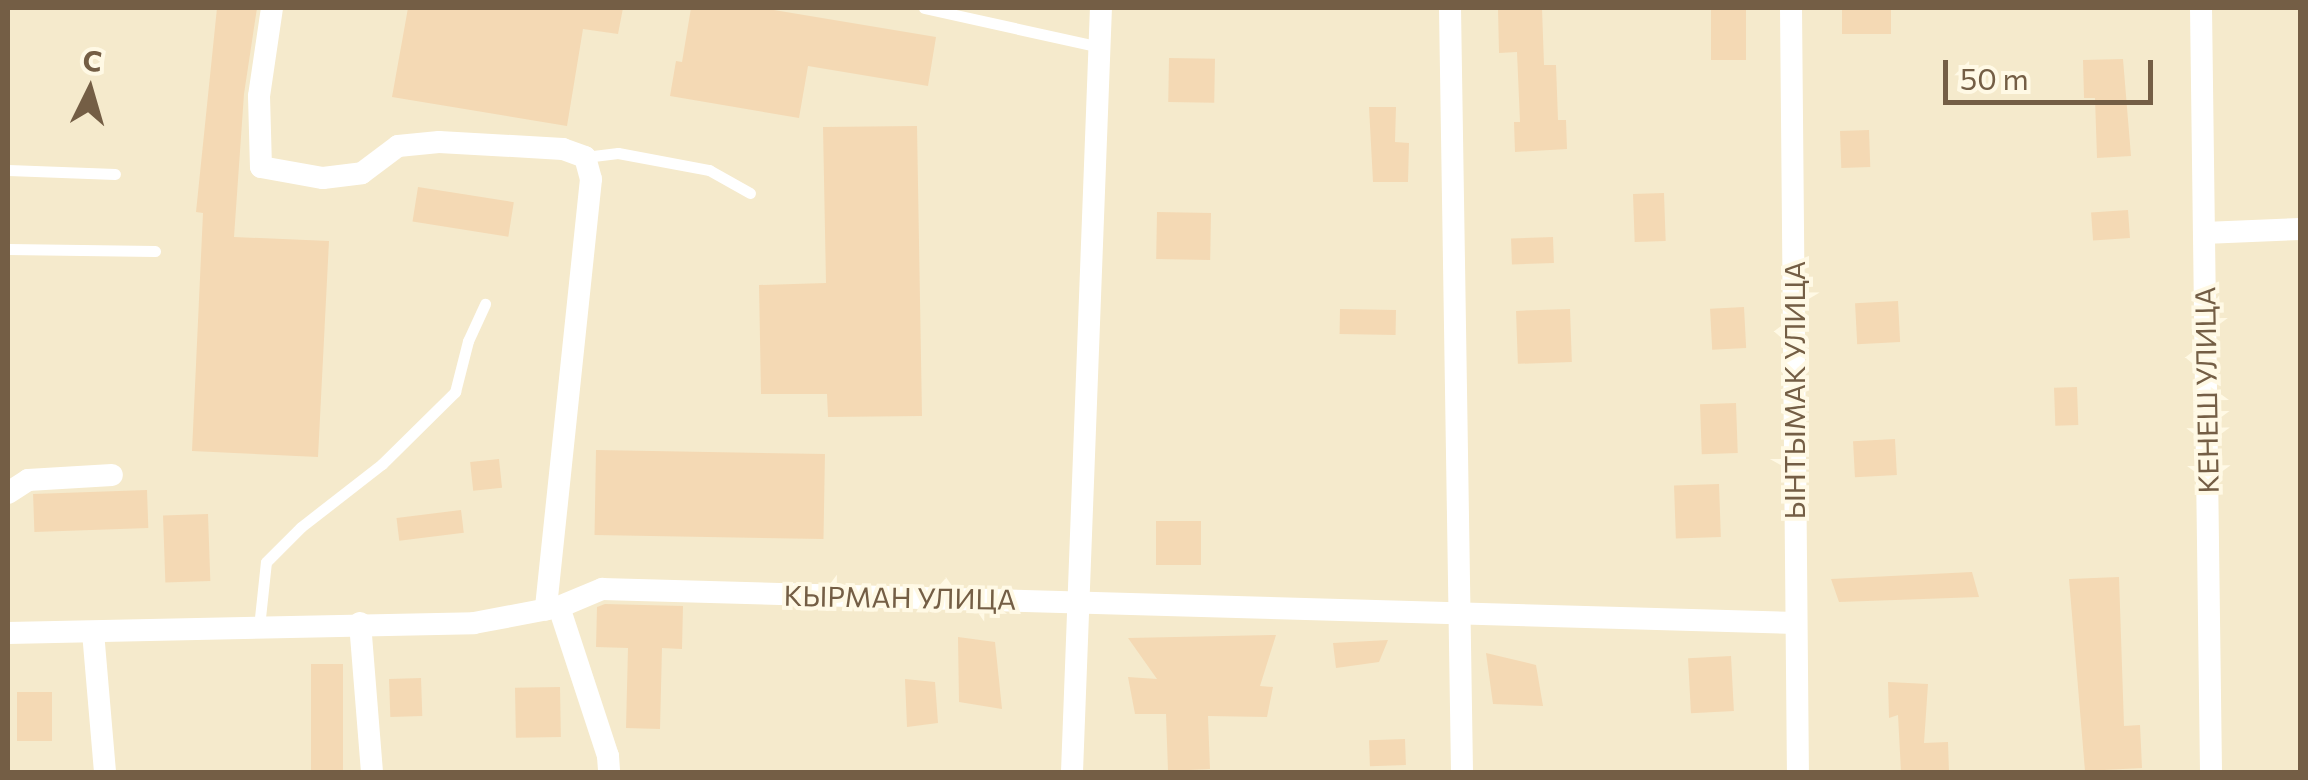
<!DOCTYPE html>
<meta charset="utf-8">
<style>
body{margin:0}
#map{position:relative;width:2308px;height:780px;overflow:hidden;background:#fdf7de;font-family:Commissioner,sans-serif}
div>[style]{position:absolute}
.residential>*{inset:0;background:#f5eacc;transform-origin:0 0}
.building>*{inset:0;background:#f4d9b4;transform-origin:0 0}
.lane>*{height:11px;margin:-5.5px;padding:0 5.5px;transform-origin:5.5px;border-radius:5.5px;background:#fff}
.street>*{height:22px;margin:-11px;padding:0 11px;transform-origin:11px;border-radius:11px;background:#fff}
span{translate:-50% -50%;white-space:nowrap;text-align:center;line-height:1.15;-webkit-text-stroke:8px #fff9e5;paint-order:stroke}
.street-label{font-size:28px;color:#745e45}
.frame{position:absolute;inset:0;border:10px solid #745e45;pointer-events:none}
.north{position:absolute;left:40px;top:40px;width:100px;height:100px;-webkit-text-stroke:8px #fff9e5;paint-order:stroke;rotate:5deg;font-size:28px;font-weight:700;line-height:40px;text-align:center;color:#745e45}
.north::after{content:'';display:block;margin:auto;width:35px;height:45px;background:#745e45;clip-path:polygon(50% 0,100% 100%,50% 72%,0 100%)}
.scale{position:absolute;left:1943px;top:60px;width:210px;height:45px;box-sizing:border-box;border:5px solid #745e45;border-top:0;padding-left:12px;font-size:30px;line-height:35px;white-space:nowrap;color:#745e45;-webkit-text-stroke:8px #fff9e5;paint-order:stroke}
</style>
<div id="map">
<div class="residential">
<div style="left:8px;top:8px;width:2292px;height:764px"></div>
</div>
<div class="building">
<div style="clip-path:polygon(217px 8px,257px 8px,244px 94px,234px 237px,329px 241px,318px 457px,192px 451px,203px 213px,196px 212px)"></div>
<div style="clip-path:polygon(408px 8px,623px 8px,618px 34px,583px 29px,567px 126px,392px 97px)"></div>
<div style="clip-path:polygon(691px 8px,762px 8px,936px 37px,928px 86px,808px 66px,799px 118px,670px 96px,676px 61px,682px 62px)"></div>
<div style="clip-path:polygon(1498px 8px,1542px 8px,1544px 65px,1556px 65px,1558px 120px,1566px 120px,1567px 149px,1515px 152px,1514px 122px,1520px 122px,1517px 52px,1499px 53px)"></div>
<div style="left:1711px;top:8px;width:35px;height:52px"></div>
<div style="left:1842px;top:8px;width:49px;height:26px"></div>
<div style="left:1169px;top:58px;width:46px;height:44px;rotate:1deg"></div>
<div style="clip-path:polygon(2123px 59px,2131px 156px,2097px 158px,2095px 98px,2084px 98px,2083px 60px)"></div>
<div style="clip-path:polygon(1369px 107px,1396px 107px,1395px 142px,1409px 143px,1408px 182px,1373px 182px)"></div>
<div style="clip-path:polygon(917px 126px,922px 416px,828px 417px,827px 394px,761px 394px,759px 285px,826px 283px,823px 127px)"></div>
<div style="left:1869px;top:130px;width:37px;height:29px;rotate:88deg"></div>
<div style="left:418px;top:187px;width:97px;height:35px;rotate:9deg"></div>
<div style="left:1664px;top:193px;width:48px;height:31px;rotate:88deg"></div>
<div style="left:2128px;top:210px;width:28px;height:37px;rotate:86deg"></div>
<div style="left:1157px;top:212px;width:54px;height:47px;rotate:1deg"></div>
<div style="left:1553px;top:237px;width:26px;height:42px;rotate:88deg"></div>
<div style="left:1898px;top:301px;width:41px;height:43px;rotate:87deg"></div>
<div style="left:1744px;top:307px;width:41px;height:34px;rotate:87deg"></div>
<div style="left:1340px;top:309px;width:56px;height:25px;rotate:1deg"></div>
<div style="left:1570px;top:309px;width:53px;height:54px;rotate:88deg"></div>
<div style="left:2077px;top:387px;width:38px;height:23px;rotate:88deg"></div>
<div style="left:1736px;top:403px;width:50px;height:36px;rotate:88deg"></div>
<div style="left:1895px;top:439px;width:36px;height:42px;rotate:87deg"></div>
<div style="left:596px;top:450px;width:229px;height:85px;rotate:1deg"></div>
<div style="left:499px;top:459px;width:29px;height:29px;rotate:84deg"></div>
<div style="left:1719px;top:484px;width:53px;height:45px;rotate:88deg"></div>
<div style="left:147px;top:490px;width:38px;height:114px;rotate:88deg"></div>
<div style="left:461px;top:510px;width:23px;height:65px;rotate:83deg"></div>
<div style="left:208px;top:514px;width:67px;height:45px;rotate:88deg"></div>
<div style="left:1156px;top:521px;width:45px;height:44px"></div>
<div style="clip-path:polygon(1972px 572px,1979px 597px,1839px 602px,1831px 579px)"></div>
<div style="clip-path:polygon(2119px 577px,2124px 726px,2140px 725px,2142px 768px,2085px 771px,2069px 579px)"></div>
<div style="clip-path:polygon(605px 604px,683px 606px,682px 649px,662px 648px,660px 729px,626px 728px,628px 648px,596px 647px,597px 607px)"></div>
<div style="clip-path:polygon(1276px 635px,1260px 686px,1273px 687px,1267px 717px,1208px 716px,1210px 769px,1168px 771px,1166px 714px,1135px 714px,1128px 677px,1157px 679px,1128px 638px)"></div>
<div style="clip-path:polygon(958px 637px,995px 642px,1002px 709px,959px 702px)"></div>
<div style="clip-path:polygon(1388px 640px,1379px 662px,1336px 668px,1333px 643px)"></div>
<div style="clip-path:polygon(1486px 653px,1536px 665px,1543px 706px,1493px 704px)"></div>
<div style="left:1731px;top:656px;width:55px;height:43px;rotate:87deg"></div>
<div style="left:311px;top:664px;width:32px;height:108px"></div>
<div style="left:421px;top:678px;width:38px;height:32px;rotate:88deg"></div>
<div style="clip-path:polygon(905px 679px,935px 682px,938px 723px,907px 727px)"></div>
<div style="clip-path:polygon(1888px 682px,1928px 684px,1924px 743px,1948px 742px,1949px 772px,1901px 772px,1898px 715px,1889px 718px)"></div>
<div style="left:560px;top:687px;width:50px;height:45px;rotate:89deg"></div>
<div style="left:17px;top:692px;width:35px;height:49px"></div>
<div style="left:1405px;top:739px;width:26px;height:36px;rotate:88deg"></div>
</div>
<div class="lane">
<div style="left:924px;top:8px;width:180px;rotate:12.5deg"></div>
<div style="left:585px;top:157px;width:33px;rotate:-7deg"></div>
<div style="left:618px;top:153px;width:93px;rotate:10.6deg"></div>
<div style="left:709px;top:170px;width:47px;rotate:29.3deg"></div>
<div style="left:8px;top:170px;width:107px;rotate:2.1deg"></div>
<div style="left:8px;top:249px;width:147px;rotate:0.8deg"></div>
<div style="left:259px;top:627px;width:65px;rotate:-83.9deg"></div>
<div style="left:266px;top:562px;width:49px;rotate:-45deg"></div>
<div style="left:301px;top:527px;width:103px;rotate:-37.9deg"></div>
<div style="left:382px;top:464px;width:103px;rotate:-44.6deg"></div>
<div style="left:455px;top:392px;width:53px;rotate:-75.7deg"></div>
<div style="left:468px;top:341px;width:41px;rotate:-65.3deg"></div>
</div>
<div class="street">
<div style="left:272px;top:8px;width:89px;rotate:98.4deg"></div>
<div style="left:259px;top:96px;width:71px;rotate:88.4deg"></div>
<div style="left:261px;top:167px;width:63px;rotate:10.1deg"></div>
<div style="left:323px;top:178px;width:39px;rotate:-7deg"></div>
<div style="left:362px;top:173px;width:45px;rotate:-36.9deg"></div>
<div style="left:398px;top:146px;width:41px;rotate:-5.6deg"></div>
<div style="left:439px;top:142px;width:124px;rotate:3.2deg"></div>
<div style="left:563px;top:149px;width:23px;rotate:20deg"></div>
<div style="left:585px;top:157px;width:23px;rotate:75deg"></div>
<div style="left:591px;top:179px;width:433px;rotate:96deg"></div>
<div style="left:1450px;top:8px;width:764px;rotate:89.1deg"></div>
<div style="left:1791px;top:8px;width:764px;rotate:89.48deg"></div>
<div style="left:2201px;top:8px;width:764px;rotate:89.25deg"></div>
<div style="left:2204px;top:233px;width:96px;rotate:-2.4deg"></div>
<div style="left:8px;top:493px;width:24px;rotate:-33deg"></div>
<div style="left:28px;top:480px;width:84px;rotate:-3.4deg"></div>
<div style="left:559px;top:607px;width:157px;rotate:71.8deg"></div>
<div style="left:608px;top:756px;width:16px;rotate:86deg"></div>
<div style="left:360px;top:623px;width:149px;rotate:85.4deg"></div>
<div style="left:93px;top:632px;width:141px;rotate:85.1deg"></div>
<div style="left:8px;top:633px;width:466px;rotate:-1.2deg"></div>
<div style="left:474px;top:623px;width:86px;rotate:-10.7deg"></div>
<div style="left:559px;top:607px;width:47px;rotate:-22.7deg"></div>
<div style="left:602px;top:589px;width:1194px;rotate:1.63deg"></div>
<div style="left:1072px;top:772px;width:765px;rotate:-87.83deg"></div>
</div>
<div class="street-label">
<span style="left:1794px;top:390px;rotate:-90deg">ЫНТЫМАК УЛИЦА</span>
<span style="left:2206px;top:390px;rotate:-91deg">КЕНЕШ УЛИЦА</span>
<span style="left:900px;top:597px;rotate:1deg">КЫРМАН УЛИЦА</span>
</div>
<div class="frame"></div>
<div class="north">С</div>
<div class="scale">50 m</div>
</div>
